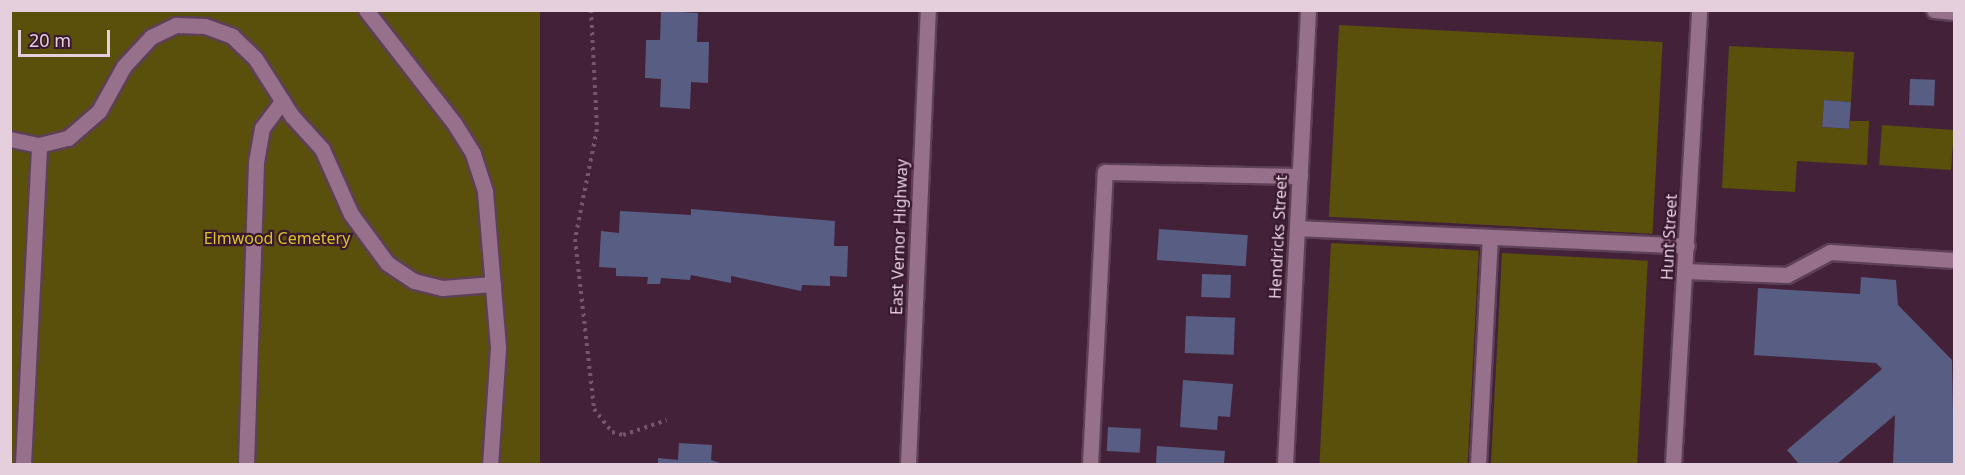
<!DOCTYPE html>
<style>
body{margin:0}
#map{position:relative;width:1965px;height:475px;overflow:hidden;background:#432239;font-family:"Noto Sans",sans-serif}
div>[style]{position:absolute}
.green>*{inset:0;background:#5b4f0c;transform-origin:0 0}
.building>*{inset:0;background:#585d83;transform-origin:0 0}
.path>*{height:4px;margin-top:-2px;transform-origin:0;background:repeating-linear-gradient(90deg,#74576b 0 3px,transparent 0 7.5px)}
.roads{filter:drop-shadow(2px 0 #5d4055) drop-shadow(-2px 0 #5d4055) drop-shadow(0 2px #5d4055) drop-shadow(0 -2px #5d4055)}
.service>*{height:15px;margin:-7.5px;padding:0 7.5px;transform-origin:7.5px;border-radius:7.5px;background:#97708b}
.minor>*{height:15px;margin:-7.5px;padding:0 7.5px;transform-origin:7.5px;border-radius:7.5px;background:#97708b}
.tertiary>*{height:15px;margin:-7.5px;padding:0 7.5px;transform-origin:7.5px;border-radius:7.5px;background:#97708b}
span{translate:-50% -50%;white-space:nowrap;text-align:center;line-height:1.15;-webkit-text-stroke:4.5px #38182f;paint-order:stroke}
.street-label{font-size:16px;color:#e5cfdd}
.park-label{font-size:16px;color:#dbc125}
.frame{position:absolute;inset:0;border:12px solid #e5cfdd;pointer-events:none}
.scale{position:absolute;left:18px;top:30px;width:92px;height:27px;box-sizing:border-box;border:3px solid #e5cfdd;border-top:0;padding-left:8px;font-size:18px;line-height:21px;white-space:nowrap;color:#e5cfdd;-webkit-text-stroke:4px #38182f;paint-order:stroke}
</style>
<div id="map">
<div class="green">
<div style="left:10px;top:11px;width:530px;height:453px"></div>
<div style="left:1339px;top:25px;width:324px;height:192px;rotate:3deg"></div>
<div style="clip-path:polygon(1729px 46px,1854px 52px,1851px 102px,1824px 100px,1822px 127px,1849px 129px,1850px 121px,1869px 121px,1867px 165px,1797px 161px,1795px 192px,1722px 188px)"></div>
<div style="left:1882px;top:125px;width:72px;height:40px;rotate:4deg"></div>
<div style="left:1331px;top:243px;width:148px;height:221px;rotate:3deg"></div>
<div style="left:1502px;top:253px;width:146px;height:211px;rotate:3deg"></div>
</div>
<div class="building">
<div style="clip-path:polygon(661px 11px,698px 13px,697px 42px,709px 42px,708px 83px,691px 82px,690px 109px,660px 107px,661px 79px,645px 78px,646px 40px,660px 40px)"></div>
<div style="left:1910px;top:79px;width:25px;height:26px;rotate:2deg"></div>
<div style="left:1824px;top:100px;width:27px;height:27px;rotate:4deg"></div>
<div style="clip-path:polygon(691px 209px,835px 221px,834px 246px,848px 246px,847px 277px,830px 276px,830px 286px,802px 285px,801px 291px,731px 276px,731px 283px,691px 275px,690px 280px,661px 278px,660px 284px,647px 284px,648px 277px,616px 276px,616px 268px,599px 267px,601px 231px,619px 233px,620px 211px,691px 215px)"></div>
<div style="left:1159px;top:229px;width:89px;height:31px;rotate:4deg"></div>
<div style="left:1202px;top:274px;width:29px;height:23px;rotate:2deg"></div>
<div style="clip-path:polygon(1861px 277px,1896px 280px,1898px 305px,1952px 360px,1954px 464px,1893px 464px,1895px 415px,1837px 464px,1799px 464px,1787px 450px,1882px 369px,1876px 363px,1754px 355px,1758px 288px,1860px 294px)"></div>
<div style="left:1186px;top:316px;width:49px;height:37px;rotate:2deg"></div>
<div style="clip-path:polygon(1183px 380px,1233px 384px,1230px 417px,1218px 416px,1217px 430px,1180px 427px)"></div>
<div style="left:1108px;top:427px;width:33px;height:24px;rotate:3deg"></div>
<div style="clip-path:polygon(679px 443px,712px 445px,711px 460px,723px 464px,658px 464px,658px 458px,678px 460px)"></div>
<div style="clip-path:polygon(1157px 446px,1225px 451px,1224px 464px,1156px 464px)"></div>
</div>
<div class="path">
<div style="left:591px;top:10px;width:119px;rotate:87.1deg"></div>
<div style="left:597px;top:129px;width:112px;rotate:101.3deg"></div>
<div style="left:575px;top:239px;width:171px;rotate:83.6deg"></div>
<div style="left:594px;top:409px;width:29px;rotate:52deg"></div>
<div style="left:612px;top:432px;width:11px;rotate:15deg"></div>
<div style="left:623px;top:435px;width:46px;rotate:-18.8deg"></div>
</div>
<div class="roads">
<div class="service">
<div style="left:366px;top:10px;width:143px;rotate:52.1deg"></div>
<div style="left:454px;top:123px;width:36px;rotate:58deg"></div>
<div style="left:473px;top:154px;width:40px;rotate:72deg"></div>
<div style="left:485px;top:192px;width:157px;rotate:85.2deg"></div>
<div style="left:498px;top:348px;width:116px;rotate:93.9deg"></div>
<div style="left:10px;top:139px;width:30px;rotate:12deg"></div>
<div style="left:39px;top:145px;width:30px;rotate:-14deg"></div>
<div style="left:68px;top:138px;width:41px;rotate:-41.1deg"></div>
<div style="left:99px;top:111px;width:51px;rotate:-60.9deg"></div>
<div style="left:124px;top:66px;width:40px;rotate:-47deg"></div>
<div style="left:151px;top:37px;width:28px;rotate:-26deg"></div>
<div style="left:176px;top:25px;width:29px;rotate:2deg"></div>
<div style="left:205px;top:26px;width:29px;rotate:20deg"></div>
<div style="left:232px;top:36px;width:32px;rotate:44deg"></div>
<div style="left:255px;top:58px;width:69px;rotate:57.5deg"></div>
<div style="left:292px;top:116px;width:45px;rotate:47.7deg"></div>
<div style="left:322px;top:149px;width:71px;rotate:66deg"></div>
<div style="left:351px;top:214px;width:61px;rotate:53.7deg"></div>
<div style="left:387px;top:263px;width:32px;rotate:34deg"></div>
<div style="left:414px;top:281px;width:29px;rotate:14deg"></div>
<div style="left:442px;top:288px;width:51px;rotate:-4.5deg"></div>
<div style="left:1297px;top:228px;width:390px;rotate:2.6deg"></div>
<div style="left:1685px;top:271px;width:102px;rotate:2.2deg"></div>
<div style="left:1787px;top:275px;width:49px;rotate:-28.1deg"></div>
<div style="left:1830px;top:252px;width:124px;rotate:3.7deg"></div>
<div style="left:23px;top:464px;width:319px;rotate:-87.1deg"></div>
<div style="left:246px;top:464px;width:302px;rotate:-88.1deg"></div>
<div style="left:256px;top:162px;width:35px;rotate:-80deg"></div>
<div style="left:262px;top:128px;width:34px;rotate:-53deg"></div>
<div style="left:1090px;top:464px;width:292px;rotate:-87.1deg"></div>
<div style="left:1105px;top:172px;width:195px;rotate:1.2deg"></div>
<div style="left:1478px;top:464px;width:227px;rotate:-87deg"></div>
</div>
<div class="minor">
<div style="left:1934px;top:10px;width:20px;rotate:6deg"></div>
<div style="left:1285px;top:464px;width:455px;rotate:-87.1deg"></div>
<div style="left:1673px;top:464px;width:455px;rotate:-86.7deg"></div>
</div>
<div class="tertiary">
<div style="left:908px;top:464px;width:454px;rotate:-87.5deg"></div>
</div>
</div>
<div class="street-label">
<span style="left:899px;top:237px;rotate:-88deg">East Vernor Highway</span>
<span style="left:1278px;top:237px;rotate:-87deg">Hendricks Street</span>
<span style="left:1669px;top:237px;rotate:-87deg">Hunt Street</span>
</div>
<div class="park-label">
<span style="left:277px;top:238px">Elmwood Cemetery</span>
</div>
<div class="frame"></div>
<div class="scale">20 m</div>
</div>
